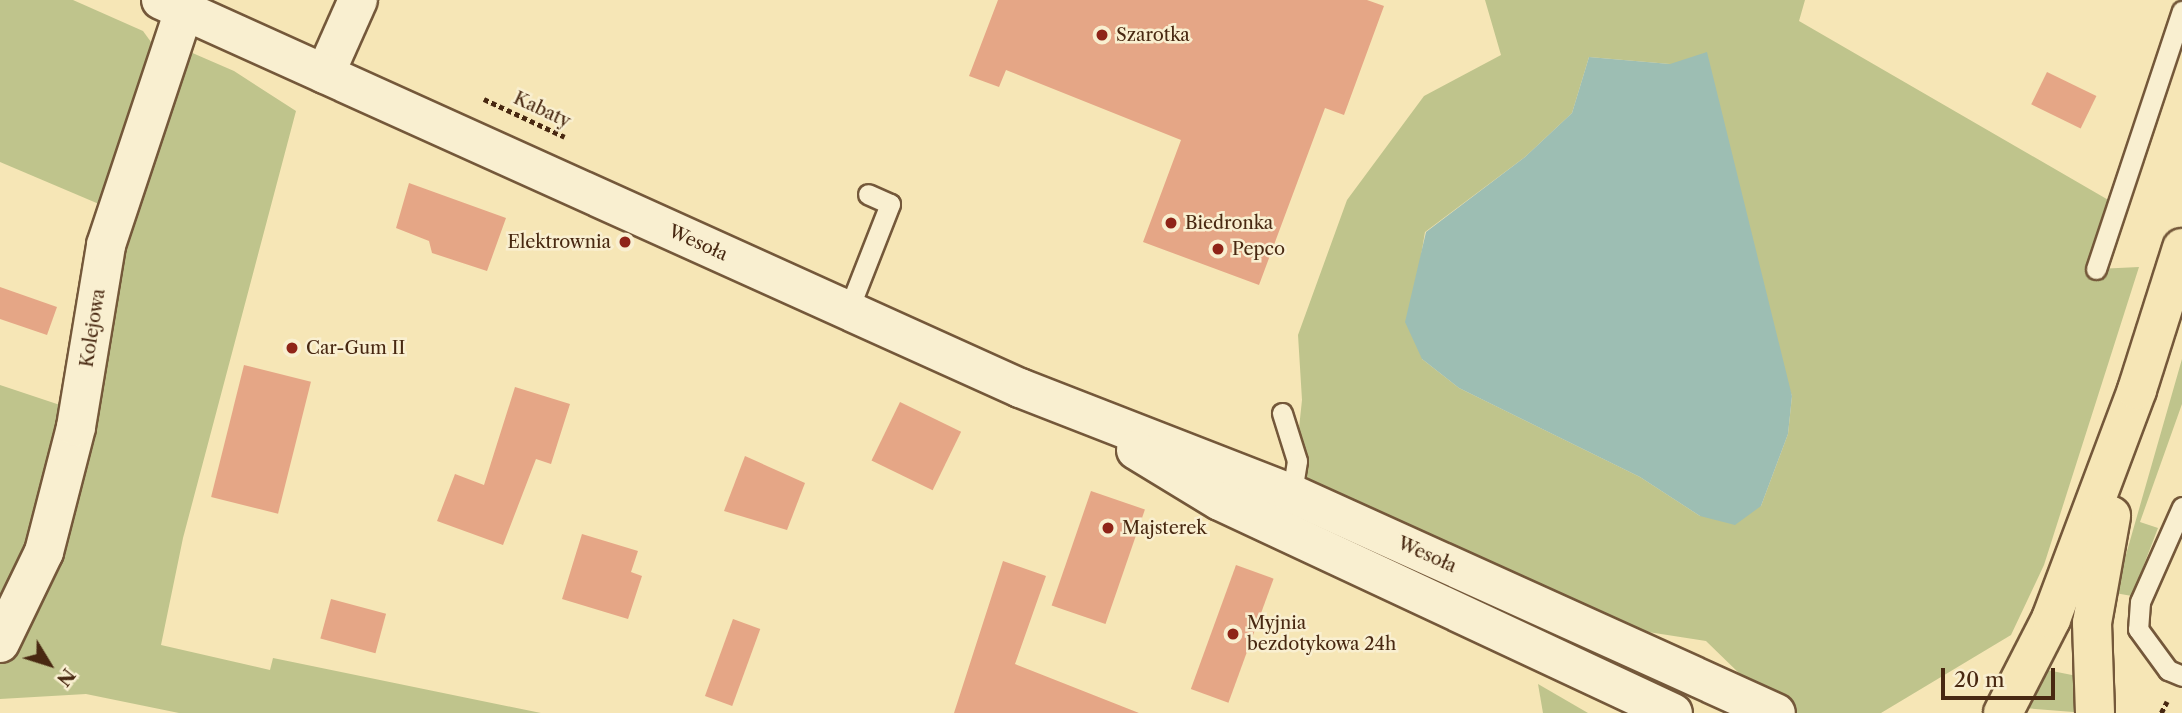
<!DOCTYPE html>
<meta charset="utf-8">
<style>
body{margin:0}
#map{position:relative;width:2182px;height:713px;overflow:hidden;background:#f6e6b6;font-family:"Libre Caslon Text",serif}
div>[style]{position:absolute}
.green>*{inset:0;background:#bfc48c}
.water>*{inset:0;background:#9dbeb3}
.building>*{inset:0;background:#e5a686;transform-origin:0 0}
.path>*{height:4.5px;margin-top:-2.25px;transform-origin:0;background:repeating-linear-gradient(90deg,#482811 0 5px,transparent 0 8.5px)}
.roads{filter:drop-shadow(2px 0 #74583a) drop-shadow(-2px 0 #74583a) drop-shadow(0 2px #74583a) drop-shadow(0 -2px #74583a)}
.lane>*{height:19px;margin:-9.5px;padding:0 9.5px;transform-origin:9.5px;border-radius:9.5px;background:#f9efd0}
.street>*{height:38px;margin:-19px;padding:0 19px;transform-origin:19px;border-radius:19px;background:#f9efd0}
.secondary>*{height:38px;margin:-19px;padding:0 19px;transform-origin:19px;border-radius:19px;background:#f9efd0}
.primary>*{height:38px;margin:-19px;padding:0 19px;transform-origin:19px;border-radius:19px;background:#f6e6b6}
.dots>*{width:19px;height:19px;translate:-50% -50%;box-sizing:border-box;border:4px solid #f9efd0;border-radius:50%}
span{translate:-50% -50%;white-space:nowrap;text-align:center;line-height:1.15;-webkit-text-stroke:5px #f9efd0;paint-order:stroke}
.poi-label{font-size:18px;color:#482811}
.left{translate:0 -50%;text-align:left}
.right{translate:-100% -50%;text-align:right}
.street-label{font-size:18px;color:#482811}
.north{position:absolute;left:14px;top:629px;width:70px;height:70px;-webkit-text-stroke:5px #f9efd0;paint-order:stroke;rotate:128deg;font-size:19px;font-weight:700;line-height:28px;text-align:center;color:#482811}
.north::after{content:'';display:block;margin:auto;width:24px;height:32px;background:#482811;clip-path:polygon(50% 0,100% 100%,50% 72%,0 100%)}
.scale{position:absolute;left:1941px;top:668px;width:114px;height:32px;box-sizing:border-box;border:4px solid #482811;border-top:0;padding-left:9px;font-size:21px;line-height:24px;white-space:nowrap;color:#482811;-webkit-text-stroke:5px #f9efd0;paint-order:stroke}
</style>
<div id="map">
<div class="green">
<div style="clip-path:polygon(0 0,73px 0,143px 31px,151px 42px,153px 60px,106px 207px,0 162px)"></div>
<div style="clip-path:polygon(evenodd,1485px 0,1805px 0,1799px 21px,2117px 205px,2097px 269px,2139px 267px,2044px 565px,2011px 635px,1881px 713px,1780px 713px,1706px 641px,1571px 620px,1292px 494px,1302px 400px,1298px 335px,1347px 200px,1424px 96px,1501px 55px,1485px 0,1589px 57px,1670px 64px,1792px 396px,1788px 434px,1761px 506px,1700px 516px,1640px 477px,1459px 388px,1422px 359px,1419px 268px,1425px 232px,1525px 157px,1572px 113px,1589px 57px)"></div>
<div style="clip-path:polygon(174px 45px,234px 71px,296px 111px,183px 538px,161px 645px,270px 670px,273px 658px,541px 713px,179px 713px,86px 694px,0 699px,0 385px,66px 407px)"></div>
<div style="clip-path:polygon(2182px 359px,2182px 404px,2140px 522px,2158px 528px,2132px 596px,2115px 593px)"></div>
<div style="clip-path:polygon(2047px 670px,2077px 676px,2086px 713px,2023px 708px)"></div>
<div style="clip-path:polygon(1538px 684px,1588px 713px,1543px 713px)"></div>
</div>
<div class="water">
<div style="clip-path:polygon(1707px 52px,1792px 396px,1788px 434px,1761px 506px,1735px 525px,1700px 516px,1640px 477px,1459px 388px,1422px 359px,1405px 322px,1426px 232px,1525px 157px,1572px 113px,1589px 57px,1670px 64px)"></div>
</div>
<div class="building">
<div style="clip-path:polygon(998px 0,1367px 0,1384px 6px,1344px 115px,1325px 108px,1259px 285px,1143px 242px,1181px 140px,1006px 70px,999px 87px,969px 76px)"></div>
<div style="left:2047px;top:72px;width:55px;height:36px;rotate:26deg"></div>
<div style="clip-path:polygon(409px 183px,506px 218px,487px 271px,432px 253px,429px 241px,396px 228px)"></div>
<div style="clip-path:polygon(0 287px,57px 307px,47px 335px,0 319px)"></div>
<div style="left:244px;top:365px;width:69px;height:136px;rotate:14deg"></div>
<div style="clip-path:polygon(515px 387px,570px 404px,551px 464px,536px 459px,503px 545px,437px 521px,455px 474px,484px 485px)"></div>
<div style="left:900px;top:402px;width:68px;height:65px;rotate:26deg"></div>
<div style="clip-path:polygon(745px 456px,805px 483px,787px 530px,724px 511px)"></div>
<div style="left:1091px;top:491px;width:57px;height:121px;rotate:19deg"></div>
<div style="clip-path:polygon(582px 534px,638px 551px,631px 572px,642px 576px,628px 619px,562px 599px)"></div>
<div style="clip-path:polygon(1003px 561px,1046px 576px,1015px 664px,1139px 713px,954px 713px)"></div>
<div style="left:1236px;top:565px;width:40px;height:132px;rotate:20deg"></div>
<div style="left:331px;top:599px;width:57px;height:41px;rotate:15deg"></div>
<div style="left:733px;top:619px;width:29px;height:82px;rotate:20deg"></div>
</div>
<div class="path">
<div style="left:484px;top:99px;width:89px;rotate:25.1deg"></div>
<div style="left:2161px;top:713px;width:13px;rotate:-63deg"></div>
</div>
<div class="roads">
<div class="lane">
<div style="left:2096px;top:269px;width:272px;rotate:-71.6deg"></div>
<div style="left:848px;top:311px;width:115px;rotate:-68.6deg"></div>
<div style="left:890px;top:204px;width:24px;rotate:-156deg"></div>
<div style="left:1282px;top:413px;width:50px;rotate:72.6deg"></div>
<div style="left:1297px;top:461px;width:33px;rotate:99deg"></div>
<div style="left:2182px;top:507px;width:104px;rotate:113.9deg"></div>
<div style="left:2140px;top:602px;width:27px;rotate:94deg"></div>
<div style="left:2138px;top:629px;width:51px;rotate:53.8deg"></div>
<div style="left:2168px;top:670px;width:15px;rotate:23deg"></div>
</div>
<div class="street">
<div style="left:325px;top:74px;width:81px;rotate:-66deg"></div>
<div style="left:0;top:643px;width:101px;rotate:-64.2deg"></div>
<div style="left:44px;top:552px;width:129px;rotate:-75.6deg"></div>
<div style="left:76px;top:427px;width:184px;rotate:-80.6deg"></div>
<div style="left:106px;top:245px;width:248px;rotate:-71.6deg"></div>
</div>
<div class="secondary">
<div style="left:161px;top:0;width:943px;rotate:24.31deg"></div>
<div style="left:1020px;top:388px;width:292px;rotate:21.3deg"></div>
<div style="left:1292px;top:494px;width:531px;rotate:24.35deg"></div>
<div style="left:1136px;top:450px;width:98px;rotate:31.3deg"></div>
<div style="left:1220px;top:501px;width:500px;rotate:25.08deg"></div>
</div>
<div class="primary">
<div style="left:2003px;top:713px;width:106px;rotate:-62.9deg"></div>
<div style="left:2051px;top:619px;width:245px;rotate:-69.4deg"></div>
<div style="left:2137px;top:390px;width:149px;rotate:-72.4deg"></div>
<div style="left:2095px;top:713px;width:90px;rotate:-91.9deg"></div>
<div style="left:2092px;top:623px;width:109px;rotate:-79.9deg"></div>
</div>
</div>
<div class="dots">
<div style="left:1102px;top:35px;background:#8f2418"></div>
<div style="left:1171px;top:223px;background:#8f2418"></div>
<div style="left:625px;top:242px;background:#8f2418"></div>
<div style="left:1218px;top:249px;background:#8f2418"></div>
<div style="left:292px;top:348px;background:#8f2418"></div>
<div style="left:1108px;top:528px;background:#8f2418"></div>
<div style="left:1233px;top:634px;background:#8f2418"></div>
</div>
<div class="poi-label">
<span class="left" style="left:1116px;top:35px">Szarotka</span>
<span class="left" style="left:1185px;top:223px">Biedronka</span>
<span class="right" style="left:611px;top:242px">Elektrownia</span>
<span class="left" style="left:1232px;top:249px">Pepco</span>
<span class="left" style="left:306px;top:348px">Car-Gum II</span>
<span class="left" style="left:1122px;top:528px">Majsterek</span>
<span class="left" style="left:1247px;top:634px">Myjnia<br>bezdotykowa 24h</span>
</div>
<div class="street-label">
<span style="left:542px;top:110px;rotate:25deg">Kabaty</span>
<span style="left:698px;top:243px;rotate:24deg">Wesoła</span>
<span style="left:93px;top:328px;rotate:-81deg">Kolejowa</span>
<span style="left:1427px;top:555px;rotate:24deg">Wesoła</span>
</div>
<div class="north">N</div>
<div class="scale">20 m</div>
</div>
